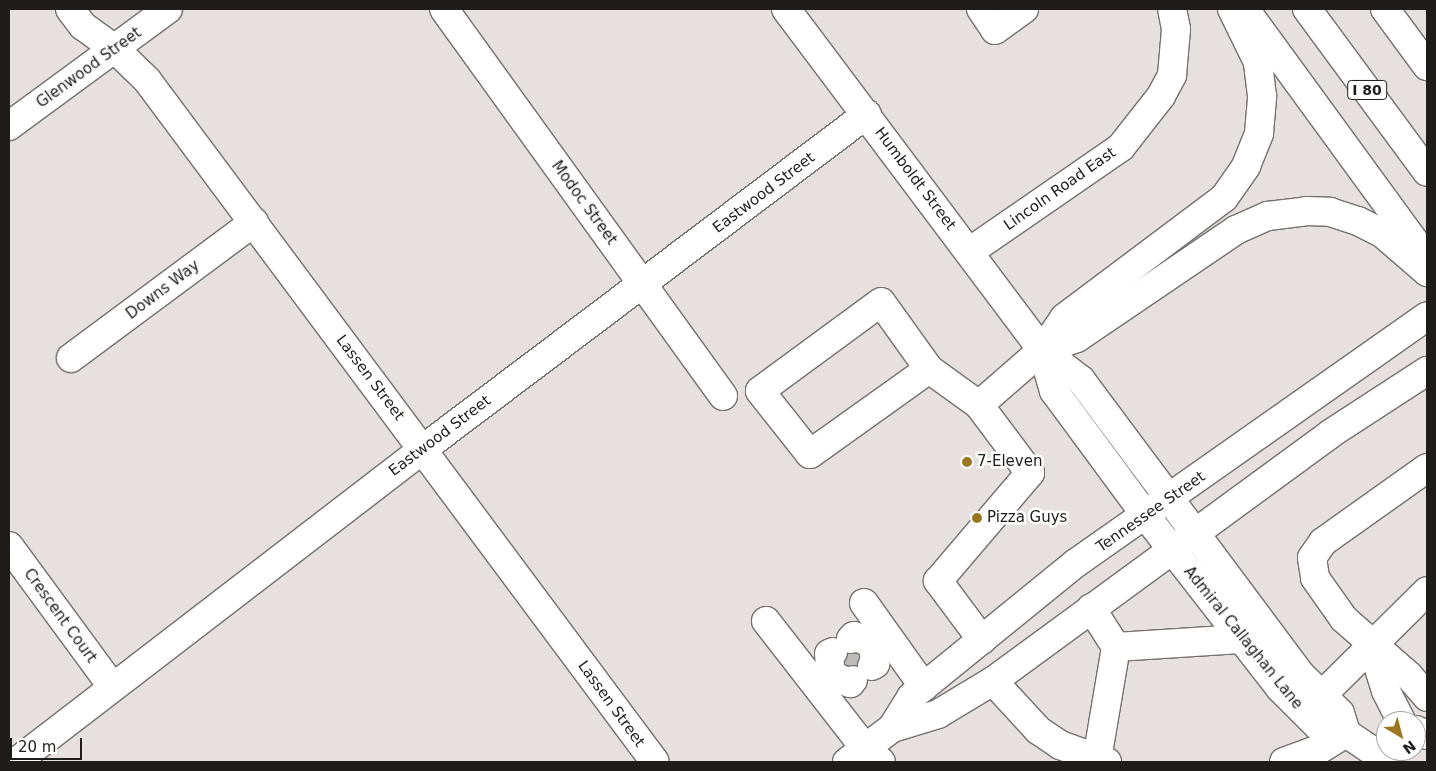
<!DOCTYPE html>
<style>
body{margin:0}
#map{position:relative;width:1436px;height:771px;overflow:hidden;background:#e6e1de;font-family:"DejaVu Sans",sans-serif}
div>[style]{position:absolute}
.minor-tunnel>*{height:28px;margin-top:-14px;transform-origin:0;background:repeating-linear-gradient(90deg,#bebab7 0 28px,transparent 0 42px)}
.roads{filter:drop-shadow(1px 0 #74706e) drop-shadow(-1px 0 #74706e) drop-shadow(0 1px #74706e) drop-shadow(0 -1px #74706e)}
.minor>*{height:28px;margin:-14px;padding:0 14px;transform-origin:14px;border-radius:14px;background:#fff}
.major>*{height:28px;margin:-14px;padding:0 14px;transform-origin:14px;border-radius:14px;background:#fff}
.highway>*{height:28px;margin:-14px;padding:0 14px;transform-origin:14px;border-radius:14px;background:#fff}
.dots>*{width:14px;height:14px;translate:-50% -50%;box-sizing:border-box;border:2px solid #fff;border-radius:50%}
span{translate:-50% -50%;white-space:nowrap;text-align:center;line-height:1.15;-webkit-text-stroke:5px #fff;paint-order:stroke}
.shield-label span{padding:1px 4px;background:#fff;border:1px solid;border-radius:4px;-webkit-text-stroke-width:0}
.shield-label{font-size:14px;color:#1f1d1c;font-weight:700}
.street-label{font-size:15px;color:#1f1d1c}
.poi-label{font-size:15px;color:#1f1d1c}
.left{translate:0 -50%;text-align:left}
.frame{position:absolute;inset:0;border:10px solid #1f1d1c;pointer-events:none}
.north{position:absolute;left:1376px;top:711px;width:50px;height:50px;box-sizing:border-box;background:#fff;border:1px solid #a5a5a4;border-radius:50%;rotate:143deg;font-size:14px;font-weight:700;line-height:20px;text-align:center;color:#1f1d1c}
.north::after{content:'';display:block;margin:auto;width:18px;height:22px;background:#9a7822;clip-path:polygon(50% 0,100% 100%,50% 72%,0 100%)}
.scale{position:absolute;left:10px;top:738px;width:72px;height:22px;box-sizing:border-box;border:2px solid #1f1d1c;border-top:0;padding-left:6px;font-size:15px;line-height:18px;white-space:nowrap;color:#1f1d1c;-webkit-text-stroke:4px #fff;paint-order:stroke}
</style>
<div id="map">
<div class="minor-tunnel">
<div style="left:843px;top:666px;width:24px;rotate:-36deg"></div>
</div>
<div class="roads">
<div class="minor">
<div style="left:70px;top:9px;width:21px;rotate:53deg"></div>
<div style="left:83px;top:26px;width:39px;rotate:36deg"></div>
<div style="left:115px;top:49px;width:45px;rotate:44.1deg"></div>
<div style="left:147px;top:80px;width:850px;rotate:53.32deg"></div>
<div style="left:444px;top:9px;width:477px;rotate:54.2deg"></div>
<div style="left:786px;top:9px;width:426px;rotate:53.1deg"></div>
<div style="left:1042px;top:350px;width:49px;rotate:37.6deg"></div>
<div style="left:1081px;top:380px;width:365px;rotate:53.3deg"></div>
<div style="left:1299px;top:673px;width:57px;rotate:44.3deg"></div>
<div style="left:1340px;top:713px;width:21px;rotate:73deg"></div>
<div style="left:981px;top:9px;width:25px;rotate:56deg"></div>
<div style="left:995px;top:30px;width:36px;rotate:-36deg"></div>
<div style="left:9px;top:126px;width:197px;rotate:-36.3deg"></div>
<div style="left:969px;top:252px;width:185px;rotate:-34.6deg"></div>
<div style="left:1121px;top:147px;width:65px;rotate:-51.9deg"></div>
<div style="left:1161px;top:96px;width:24px;rotate:-62deg"></div>
<div style="left:1172px;top:75px;width:46px;rotate:-85deg"></div>
<div style="left:1176px;top:29px;width:20px;rotate:-101deg"></div>
<div style="left:1042px;top:350px;width:43px;rotate:73.7deg"></div>
<div style="left:1054px;top:391px;width:155px;rotate:53.6deg"></div>
<div style="left:1146px;top:516px;width:218px;rotate:52.1deg"></div>
<div style="left:1280px;top:688px;width:58px;rotate:45deg"></div>
<div style="left:1321px;top:729px;width:25px;rotate:9deg"></div>
<div style="left:1346px;top:733px;width:52px;rotate:34deg"></div>
<div style="left:71px;top:358px;width:228px;rotate:-36.6deg"></div>
<div style="left:929px;top:369px;width:82px;rotate:-125.6deg"></div>
<div style="left:881px;top:302px;width:150px;rotate:143.7deg"></div>
<div style="left:760px;top:391px;width:80px;rotate:51.6deg"></div>
<div style="left:810px;top:454px;width:146px;rotate:-35.5deg"></div>
<div style="left:929px;top:369px;width:62px;rotate:35.8deg"></div>
<div style="left:1427px;top:468px;width:128px;rotate:144.6deg"></div>
<div style="left:1323px;top:542px;width:19px;rotate:125deg"></div>
<div style="left:1312px;top:558px;width:20px;rotate:81deg"></div>
<div style="left:1315px;top:578px;width:50px;rotate:54.7deg"></div>
<div style="left:1344px;top:619px;width:86px;rotate:41.2deg"></div>
<div style="left:1409px;top:676px;width:28px;rotate:49deg"></div>
<div style="left:9px;top:546px;width:174px;rotate:53.7deg"></div>
<div style="left:864px;top:603px;width:103px;rotate:54.5deg"></div>
<div style="left:1091px;top:608px;width:46px;rotate:57.3deg"></div>
<div style="left:1116px;top:647px;width:114px;rotate:99.6deg"></div>
<div style="left:766px;top:621px;width:161px;rotate:52.1deg"></div>
<div style="left:865px;top:748px;width:21px;rotate:41deg"></div>
<div style="left:851px;top:639px;width:4px;rotate:-45deg"></div>
<div style="left:854px;top:636px;width:21px;rotate:23deg"></div>
<div style="left:982px;top:640px;width:74px;rotate:-126.7deg"></div>
<div style="left:938px;top:581px;width:142px;rotate:-49.6deg"></div>
<div style="left:1030px;top:473px;width:85px;rotate:-126.9deg"></div>
<div style="left:979px;top:405px;width:84px;rotate:-41.1deg"></div>
<div style="left:1371px;top:643px;width:50px;rotate:72.6deg"></div>
<div style="left:1386px;top:691px;width:34px;rotate:63deg"></div>
<div style="left:1116px;top:647px;width:125px;rotate:-3.7deg"></div>
<div style="left:833px;top:652px;width:4px;rotate:153deg"></div>
<div style="left:829px;top:654px;width:21px;rotate:85deg"></div>
<div style="left:831px;top:675px;width:21px;rotate:23deg"></div>
<div style="left:850px;top:683px;width:4px;rotate:-45deg"></div>
<div style="left:872px;top:666px;width:4px;rotate:-34deg"></div>
<div style="left:875px;top:664px;width:20px;rotate:-96deg"></div>
<div style="left:873px;top:644px;width:16px;rotate:-38deg"></div>
<div style="left:993px;top:681px;width:67px;rotate:47.4deg"></div>
<div style="left:1038px;top:730px;width:27px;rotate:34deg"></div>
<div style="left:1060px;top:745px;width:50px;rotate:19.9deg"></div>
<div style="left:1321px;top:696px;width:149px;rotate:-44.7deg"></div>
<div style="left:1416px;top:730px;width:12px;rotate:24deg"></div>
<div style="left:16px;top:762px;width:513px;rotate:-37.56deg"></div>
<div style="left:423px;top:449px;width:556px;rotate:-37.03deg"></div>
<div style="left:1284px;top:762px;width:40px;rotate:-20.2deg"></div>
<div style="left:1322px;top:748px;width:28px;rotate:-32deg"></div>
</div>
<div class="major">
<div style="left:892px;top:728px;width:48px;rotate:-16.9deg"></div>
<div style="left:938px;top:714px;width:64px;rotate:-31deg"></div>
<div style="left:993px;top:681px;width:418px;rotate:-36.2deg"></div>
<div style="left:1330px;top:434px;width:116px;rotate:-33deg"></div>
<div style="left:847px;top:762px;width:56px;rotate:-37.1deg"></div>
<div style="left:892px;top:728px;width:36px;rotate:-58deg"></div>
<div style="left:911px;top:697px;width:213px;rotate:-39.1deg"></div>
<div style="left:1076px;top:563px;width:429px;rotate:-35.1deg"></div>
</div>
<div class="highway">
<div style="left:1307px;top:9px;width:202px;rotate:53.6deg"></div>
<div style="left:1385px;top:9px;width:71px;rotate:53.6deg"></div>
<div style="left:1247px;top:12px;width:302px;rotate:53.9deg"></div>
<div style="left:1042px;top:350px;width:39px;rotate:-55deg"></div>
<div style="left:1064px;top:318px;width:200px;rotate:-36.9deg"></div>
<div style="left:1224px;top:198px;width:39px;rotate:-55deg"></div>
<div style="left:1246px;top:166px;width:35px;rotate:-68deg"></div>
<div style="left:1259px;top:133px;width:37px;rotate:-85deg"></div>
<div style="left:1262px;top:96px;width:34px;rotate:-97deg"></div>
<div style="left:1258px;top:62px;width:59px;rotate:-116.1deg"></div>
<div style="left:1042px;top:350px;width:37px;rotate:-19deg"></div>
<div style="left:1077px;top:338px;width:192px;rotate:-34.2deg"></div>
<div style="left:1236px;top:230px;width:35px;rotate:-24deg"></div>
<div style="left:1268px;top:216px;width:38px;rotate:-7deg"></div>
<div style="left:1306px;top:211px;width:24px;rotate:2deg"></div>
<div style="left:1330px;top:212px;width:29px;rotate:18deg"></div>
<div style="left:1358px;top:221px;width:27px;rotate:27deg"></div>
<div style="left:1382px;top:233px;width:60px;rotate:40.9deg"></div>
</div>
</div>
<div class="dots">
<div style="left:967px;top:462px;background:#9a7822"></div>
<div style="left:977px;top:518px;background:#9a7822"></div>
</div>
<div class="shield-label">
<span style="left:1367px;top:90px">I 80</span>
</div>
<div class="street-label">
<span style="left:89px;top:68px;rotate:-36deg">Glenwood Street</span>
<span style="left:915px;top:179px;rotate:53deg">Humboldt Street</span>
<span style="left:1060px;top:189px;rotate:-35deg">Lincoln Road East</span>
<span style="left:764px;top:193px;rotate:-37deg">Eastwood Street</span>
<span style="left:584px;top:203px;rotate:54deg">Modoc Street</span>
<span style="left:163px;top:290px;rotate:-37deg">Downs Way</span>
<span style="left:370px;top:378px;rotate:53deg">Lassen Street</span>
<span style="left:440px;top:436px;rotate:-37deg">Eastwood Street</span>
<span style="left:1151px;top:512px;rotate:-35deg">Tennessee Street</span>
<span style="left:60px;top:616px;rotate:54deg">Crescent Court</span>
<span style="left:1243px;top:638px;rotate:51deg">Admiral Callaghan Lane</span>
<span style="left:611px;top:704px;rotate:54deg">Lassen Street</span>
</div>
<div class="poi-label">
<span class="left" style="left:977px;top:462px">7-Eleven</span>
<span class="left" style="left:987px;top:518px">Pizza Guys</span>
</div>
<div class="frame"></div>
<div class="north">N</div>
<div class="scale">20 m</div>
</div>
